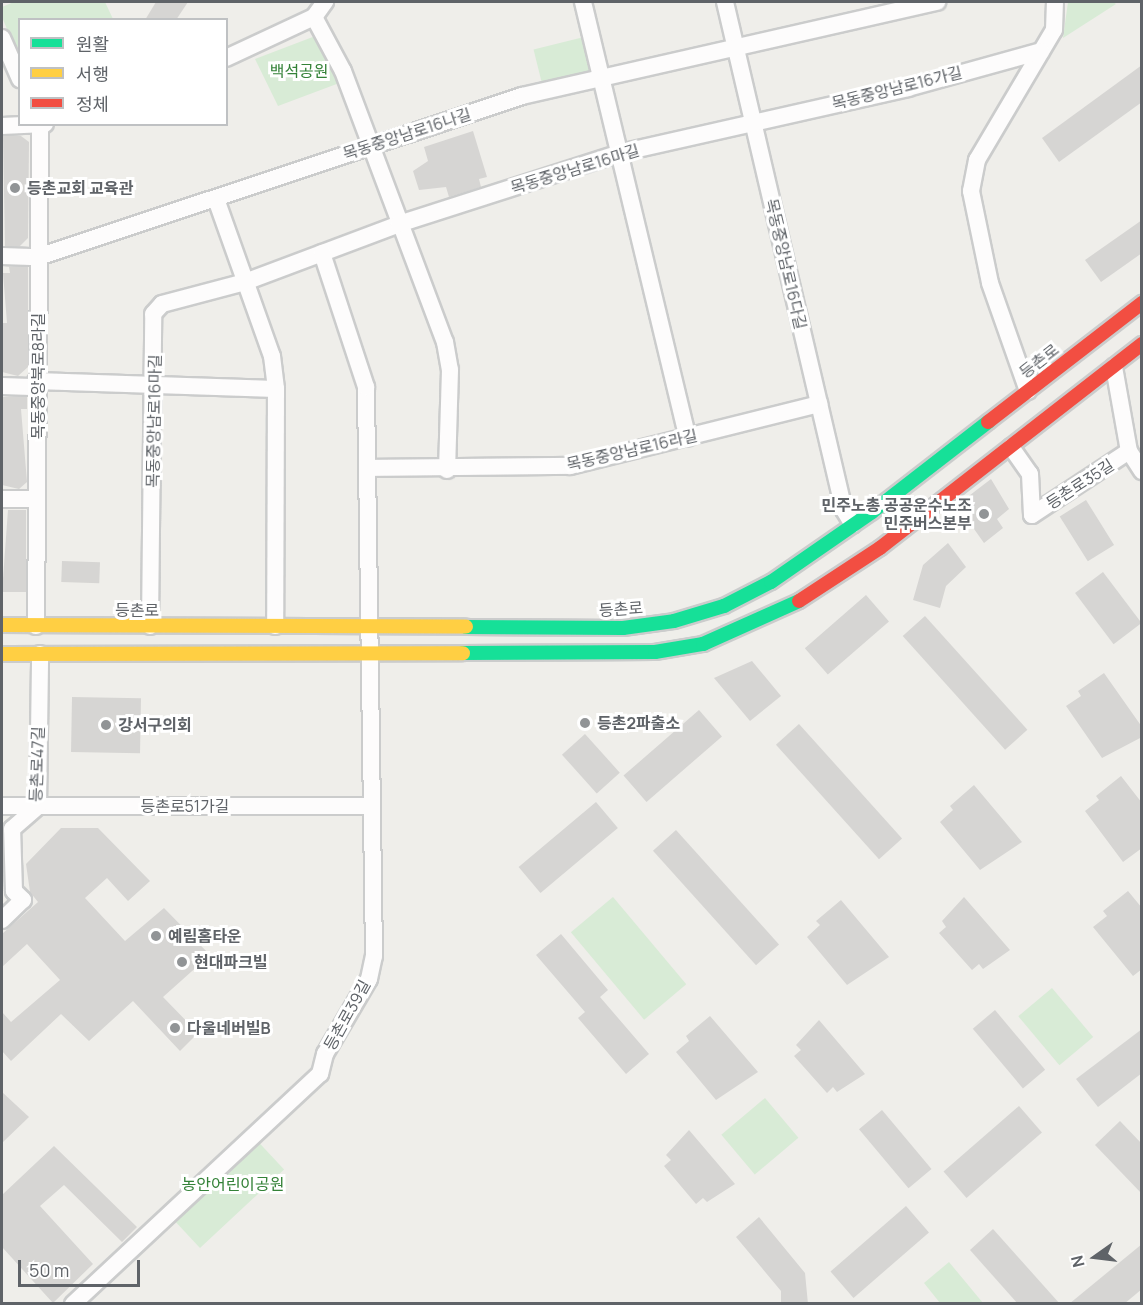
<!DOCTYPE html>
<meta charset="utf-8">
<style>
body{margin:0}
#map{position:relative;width:1143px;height:1305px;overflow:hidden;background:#efeeea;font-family:Manrope,"Noto Sans KR",sans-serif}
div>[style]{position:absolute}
.green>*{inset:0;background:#d8ebd6;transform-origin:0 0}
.building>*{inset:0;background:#d6d5d3;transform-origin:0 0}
.roads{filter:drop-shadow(2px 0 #cbcccc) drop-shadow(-2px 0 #cbcccc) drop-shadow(0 2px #cbcccc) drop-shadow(0 -2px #cbcccc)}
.street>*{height:16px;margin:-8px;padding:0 8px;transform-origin:8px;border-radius:8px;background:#fdfcfc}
.fast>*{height:14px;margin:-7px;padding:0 7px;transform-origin:7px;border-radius:7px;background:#16e098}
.slow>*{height:14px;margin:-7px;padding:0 7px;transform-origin:7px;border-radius:7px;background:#ffcf43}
.jam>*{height:14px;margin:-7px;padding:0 7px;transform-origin:7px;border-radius:7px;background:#f24e42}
.dots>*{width:16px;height:16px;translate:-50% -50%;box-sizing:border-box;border:3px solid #fff;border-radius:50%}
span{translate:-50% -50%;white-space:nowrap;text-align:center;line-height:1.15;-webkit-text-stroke:6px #fff;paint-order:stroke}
.park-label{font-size:16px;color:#348238}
.street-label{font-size:16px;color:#5f6368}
.poi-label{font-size:16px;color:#5f6368;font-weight:700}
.left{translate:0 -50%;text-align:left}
.right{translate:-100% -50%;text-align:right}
.frame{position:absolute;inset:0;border:3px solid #5f6368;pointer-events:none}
.legend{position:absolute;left:18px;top:18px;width:210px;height:108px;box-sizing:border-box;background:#fff;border:2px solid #bfc1c3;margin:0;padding:8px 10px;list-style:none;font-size:18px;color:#5f6368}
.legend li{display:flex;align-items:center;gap:12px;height:30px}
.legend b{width:30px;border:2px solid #bfc1c3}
.north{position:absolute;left:1065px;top:1227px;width:60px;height:60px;-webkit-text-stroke:4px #fff;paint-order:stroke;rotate:256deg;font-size:16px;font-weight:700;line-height:24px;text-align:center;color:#5f6368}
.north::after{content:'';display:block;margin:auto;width:21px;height:27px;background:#5f6368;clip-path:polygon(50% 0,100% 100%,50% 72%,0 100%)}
.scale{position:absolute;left:18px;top:1260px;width:122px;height:27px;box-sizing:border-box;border:3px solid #5f6368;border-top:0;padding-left:8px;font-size:18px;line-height:21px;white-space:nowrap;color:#5f6368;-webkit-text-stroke:4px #fff;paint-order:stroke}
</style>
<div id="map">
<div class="green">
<div style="clip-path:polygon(14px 2px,105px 2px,113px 19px,20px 20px,19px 58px,2px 17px,2px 7px)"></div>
<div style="clip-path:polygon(1068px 2px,1113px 2px,1116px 4px,1063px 38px)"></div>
<div style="clip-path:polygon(318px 35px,342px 82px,278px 106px,255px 59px)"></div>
<div style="left:584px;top:37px;width:38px;height:52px;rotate:76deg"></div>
<div style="left:613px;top:897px;width:114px;height:55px;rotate:50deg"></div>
<div style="left:1052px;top:988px;width:64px;height:44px;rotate:50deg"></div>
<div style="left:765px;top:1098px;width:52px;height:57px;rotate:50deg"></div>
<div style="left:250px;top:1133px;width:50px;height:115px;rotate:47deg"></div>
<div style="clip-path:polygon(949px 1262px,983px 1303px,940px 1303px,924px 1283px)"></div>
</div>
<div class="building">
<div style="clip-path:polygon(156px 2px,188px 2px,176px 20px,145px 20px)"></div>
<div style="clip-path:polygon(1142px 65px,1142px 102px,1059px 162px,1042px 138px)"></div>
<div style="clip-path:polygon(473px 131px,487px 177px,479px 179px,481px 187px,449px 197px,446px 187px,419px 190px,413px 171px,428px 161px,424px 147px)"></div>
<div style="clip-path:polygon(3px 136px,21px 136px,29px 142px,28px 238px,20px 246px,5px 246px)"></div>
<div style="clip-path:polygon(1142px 220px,1142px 253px,1101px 282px,1085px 260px)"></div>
<div style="clip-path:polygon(9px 267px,28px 267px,28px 367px,18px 376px,2px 372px,2px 323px,7px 323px,3px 273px,10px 273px)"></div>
<div style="clip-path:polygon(3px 397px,27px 397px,27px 409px,21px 409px,27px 482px,19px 489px,2px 485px)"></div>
<div style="clip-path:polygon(991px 479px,1009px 509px,997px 519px,1003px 528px,984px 543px,957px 505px)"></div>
<div style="left:1086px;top:500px;width:53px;height:31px;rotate:58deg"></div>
<div style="clip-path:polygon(8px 510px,26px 510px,26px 592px,2px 592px)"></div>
<div style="clip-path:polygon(948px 543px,966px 567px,946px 586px,940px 608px,913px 600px,923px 565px)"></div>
<div style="left:62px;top:561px;width:38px;height:21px;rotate:2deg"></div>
<div style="left:1103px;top:572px;width:64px;height:35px;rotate:53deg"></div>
<div style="left:866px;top:595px;width:35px;height:81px;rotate:49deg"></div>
<div style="left:925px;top:616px;width:153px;height:30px;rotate:48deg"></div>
<div style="clip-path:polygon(752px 661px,781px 696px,750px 721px,714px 678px)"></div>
<div style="clip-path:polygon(1104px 673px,1142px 727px,1142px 737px,1102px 758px,1066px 706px,1081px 696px,1078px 691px)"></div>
<div style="left:72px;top:697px;width:69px;height:55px;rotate:1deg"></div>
<div style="left:699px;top:710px;width:35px;height:100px;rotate:49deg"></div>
<div style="left:799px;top:724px;width:154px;height:31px;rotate:48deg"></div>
<div style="left:585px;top:734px;width:52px;height:31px;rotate:48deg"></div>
<div style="clip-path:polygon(1121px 776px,1142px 803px,1142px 848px,1123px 862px,1085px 811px,1099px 800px,1096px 796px)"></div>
<div style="clip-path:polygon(974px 785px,1022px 842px,980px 870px,940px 822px,953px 810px,950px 806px)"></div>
<div style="left:596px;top:802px;width:34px;height:101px;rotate:50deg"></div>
<div style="clip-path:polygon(61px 828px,98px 828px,150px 881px,128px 901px,107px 878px,85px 898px,125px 941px,164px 908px,210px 955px,163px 997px,198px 1033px,180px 1051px,133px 1001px,89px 1041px,61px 1014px,11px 1061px,2px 1051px,2px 1012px,11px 1022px,60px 980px,27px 944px,2px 967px,2px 934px,38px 902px,30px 892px,26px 864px)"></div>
<div style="left:676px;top:830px;width:154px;height:31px;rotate:48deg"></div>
<div style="clip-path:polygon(1128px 891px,1142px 908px,1142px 969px,1133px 976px,1093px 927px,1107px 916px,1103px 911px)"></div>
<div style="clip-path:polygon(964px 897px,1010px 950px,983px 969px,979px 964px,972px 970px,939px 933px,946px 927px,942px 921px)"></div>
<div style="clip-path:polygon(841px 900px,889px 957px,847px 985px,807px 937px,820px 925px,816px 921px)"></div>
<div style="clip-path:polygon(561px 934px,608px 990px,600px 997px,649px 1054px,626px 1074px,578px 1018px,585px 1012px,536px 955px)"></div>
<div style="left:995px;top:1010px;width:78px;height:29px;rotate:50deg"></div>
<div style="clip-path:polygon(710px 1016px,758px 1072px,716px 1100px,676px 1052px,689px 1041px,686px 1036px)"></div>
<div style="clip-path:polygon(819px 1020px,865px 1074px,837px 1092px,833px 1087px,827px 1093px,794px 1056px,801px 1050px,796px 1045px)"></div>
<div style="clip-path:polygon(1142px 1029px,1142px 1073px,1098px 1107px,1076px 1079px)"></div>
<div style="clip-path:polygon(2px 1092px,29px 1117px,2px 1143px)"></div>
<div style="left:1019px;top:1106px;width:35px;height:100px;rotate:49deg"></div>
<div style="left:882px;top:1110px;width:77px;height:30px;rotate:50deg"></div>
<div style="clip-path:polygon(1120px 1121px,1142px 1144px,1142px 1194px,1095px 1145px)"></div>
<div style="clip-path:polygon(689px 1130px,735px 1184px,707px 1202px,703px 1198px,696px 1204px,664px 1166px,671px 1160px,666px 1155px)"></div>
<div style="clip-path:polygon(54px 1146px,137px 1227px,122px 1242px,64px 1185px,40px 1206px,93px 1264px,53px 1303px,2px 1247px,2px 1195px)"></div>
<div style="left:906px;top:1206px;width:35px;height:100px;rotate:49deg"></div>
<div style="clip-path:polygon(759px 1217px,805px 1273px,808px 1304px,781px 1304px,781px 1291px,736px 1237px)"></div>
<div style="clip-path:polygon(993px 1229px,1060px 1304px,1018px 1304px,970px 1250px)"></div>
<div style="clip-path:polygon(1142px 1244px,1142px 1289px,1124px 1304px,1069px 1304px)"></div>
</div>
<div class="roads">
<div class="street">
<div style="left:583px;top:2px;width:448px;rotate:76.5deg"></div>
<div style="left:725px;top:2px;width:522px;rotate:76.82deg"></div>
<div style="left:844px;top:510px;width:17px;rotate:59deg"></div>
<div style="left:314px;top:17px;width:61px;rotate:61.8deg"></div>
<div style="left:343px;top:71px;width:290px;rotate:69.4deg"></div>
<div style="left:445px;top:342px;width:28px;rotate:80deg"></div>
<div style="left:450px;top:370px;width:100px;rotate:91.7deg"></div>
<div style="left:2px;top:38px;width:45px;rotate:66.3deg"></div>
<div style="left:226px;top:58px;width:97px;rotate:-25deg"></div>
<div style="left:314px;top:17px;width:19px;rotate:-54deg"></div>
<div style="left:2px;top:126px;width:43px;rotate:-2.7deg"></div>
<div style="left:216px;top:199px;width:167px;rotate:70.4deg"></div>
<div style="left:272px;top:356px;width:33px;rotate:83deg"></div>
<div style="left:276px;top:389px;width:237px;rotate:90.2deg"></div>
<div style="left:2px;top:256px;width:36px;rotate:2deg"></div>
<div style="left:38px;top:257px;width:510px;rotate:-18.4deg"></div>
<div style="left:522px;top:96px;width:426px;rotate:-12.8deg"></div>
<div style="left:1114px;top:367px;width:85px;rotate:79.9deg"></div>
<div style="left:36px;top:381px;width:240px;rotate:1.9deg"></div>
<div style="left:2px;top:386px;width:36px;rotate:2deg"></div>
<div style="left:1028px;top:391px;width:114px;rotate:-109.4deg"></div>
<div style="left:990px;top:283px;width:94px;rotate:-101.7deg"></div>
<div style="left:971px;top:191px;width:32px;rotate:-79deg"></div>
<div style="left:977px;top:160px;width:151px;rotate:-59.4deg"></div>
<div style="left:1054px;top:30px;width:28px;rotate:-88deg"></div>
<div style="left:1011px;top:447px;width:33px;rotate:55deg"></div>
<div style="left:1030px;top:474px;width:41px;rotate:87.2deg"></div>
<div style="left:1032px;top:515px;width:116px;rotate:-33.4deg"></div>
<div style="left:1129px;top:451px;width:24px;rotate:57deg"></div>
<div style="left:370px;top:468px;width:200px;rotate:-0.6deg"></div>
<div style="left:570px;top:466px;width:257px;rotate:-14deg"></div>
<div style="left:2px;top:499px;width:35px"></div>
<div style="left:36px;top:626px;width:502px;rotate:-89.54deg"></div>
<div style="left:150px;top:626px;width:312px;rotate:-89.4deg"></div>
<div style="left:153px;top:314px;width:13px;rotate:-48deg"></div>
<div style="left:162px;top:304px;width:86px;rotate:-14.8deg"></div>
<div style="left:245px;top:282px;width:165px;rotate:-20.6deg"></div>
<div style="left:399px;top:224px;width:232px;rotate:-17.8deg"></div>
<div style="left:620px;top:153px;width:295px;rotate:-12.7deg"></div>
<div style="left:908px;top:88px;width:138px;rotate:-15.5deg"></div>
<div style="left:2px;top:806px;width:367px"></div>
<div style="left:2px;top:920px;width:29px;rotate:-44deg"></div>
<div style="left:23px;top:900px;width:13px;rotate:-135deg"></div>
<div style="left:14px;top:891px;width:62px;rotate:-91.8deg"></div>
<div style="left:12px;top:829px;width:35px;rotate:-41deg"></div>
<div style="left:38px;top:806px;width:152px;rotate:-89.2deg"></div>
<div style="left:73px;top:1304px;width:338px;rotate:-43deg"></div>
<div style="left:320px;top:1074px;width:21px;rotate:-76deg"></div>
<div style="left:325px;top:1054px;width:87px;rotate:-59.6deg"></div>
<div style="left:369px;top:979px;width:24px;rotate:-78deg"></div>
<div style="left:374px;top:956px;width:569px;rotate:-90.81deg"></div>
<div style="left:366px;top:387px;width:141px;rotate:-108.2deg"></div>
</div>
<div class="fast">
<div style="left:466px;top:627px;width:157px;rotate:0.4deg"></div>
<div style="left:623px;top:628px;width:51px;rotate:-7.8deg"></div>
<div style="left:674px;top:621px;width:52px;rotate:-16.7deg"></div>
<div style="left:724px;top:606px;width:53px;rotate:-27.1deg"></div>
<div style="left:771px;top:582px;width:123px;rotate:-34.7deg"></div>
<div style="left:872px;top:512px;width:147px;rotate:-37.8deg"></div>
<div style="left:463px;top:653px;width:192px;rotate:-0.3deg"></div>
<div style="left:655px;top:652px;width:49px;rotate:-9.5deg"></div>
<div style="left:703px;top:644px;width:105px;rotate:-24.1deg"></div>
</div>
<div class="slow">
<div style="left:2px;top:625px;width:464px;rotate:0.2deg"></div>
<div style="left:2px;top:654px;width:461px;rotate:-0.1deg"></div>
</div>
<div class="jam">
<div style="left:988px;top:422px;width:195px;rotate:-37.7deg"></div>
<div style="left:799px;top:601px;width:97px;rotate:-33.2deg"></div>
<div style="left:880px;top:548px;width:332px;rotate:-37.9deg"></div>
</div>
</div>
<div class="dots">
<div style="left:15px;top:188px;background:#919496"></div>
<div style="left:984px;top:514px;background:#919496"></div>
<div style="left:585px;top:723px;background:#919496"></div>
<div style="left:106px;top:725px;background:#919496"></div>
<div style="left:156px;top:936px;background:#919496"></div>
<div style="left:182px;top:962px;background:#919496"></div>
<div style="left:175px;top:1028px;background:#919496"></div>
</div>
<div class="park-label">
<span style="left:299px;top:71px">백석공원</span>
<span style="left:233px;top:1184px">농안어린이공원</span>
</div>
<div class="street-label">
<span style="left:897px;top:88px;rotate:-14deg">목동중앙남로16가길</span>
<span style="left:407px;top:134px;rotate:-18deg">목동중앙남로16나길</span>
<span style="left:575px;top:169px;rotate:-17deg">목동중앙남로16마길</span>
<span style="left:786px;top:264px;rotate:77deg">목동중앙남로16다길</span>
<span style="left:1039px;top:361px;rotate:-38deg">등촌로</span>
<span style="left:38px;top:376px;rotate:-90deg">목동중앙북로8라길</span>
<span style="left:154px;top:421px;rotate:-89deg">목동중앙남로16마길</span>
<span style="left:632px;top:450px;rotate:-13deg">목동중앙남로16라길</span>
<span style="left:1080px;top:484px;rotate:-33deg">등촌로35길</span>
<span style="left:621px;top:609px;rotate:-4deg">등촌로</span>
<span style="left:137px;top:610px">등촌로</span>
<span style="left:37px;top:764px;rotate:-88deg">등촌로47길</span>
<span style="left:185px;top:806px">등촌로51가길</span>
<span style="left:347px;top:1015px;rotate:-61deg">등촌로39길</span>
</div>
<div class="poi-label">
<span class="left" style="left:27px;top:188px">등촌교회 교육관</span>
<span class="right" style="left:972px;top:514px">민주노총 공공운수노조<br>민주버스본부</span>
<span class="left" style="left:597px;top:723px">등촌2파출소</span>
<span class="left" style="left:118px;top:725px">강서구의회</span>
<span class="left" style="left:168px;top:936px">예림홈타운</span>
<span class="left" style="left:194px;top:962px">현대파크빌</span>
<span class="left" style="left:187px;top:1028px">다울네버빌B</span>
</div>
<div class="frame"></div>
<ul class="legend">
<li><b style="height:8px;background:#16e098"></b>원활</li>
<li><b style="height:8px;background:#ffcf43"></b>서행</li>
<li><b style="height:8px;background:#f24e42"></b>정체</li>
</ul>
<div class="north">N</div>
<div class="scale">50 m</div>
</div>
